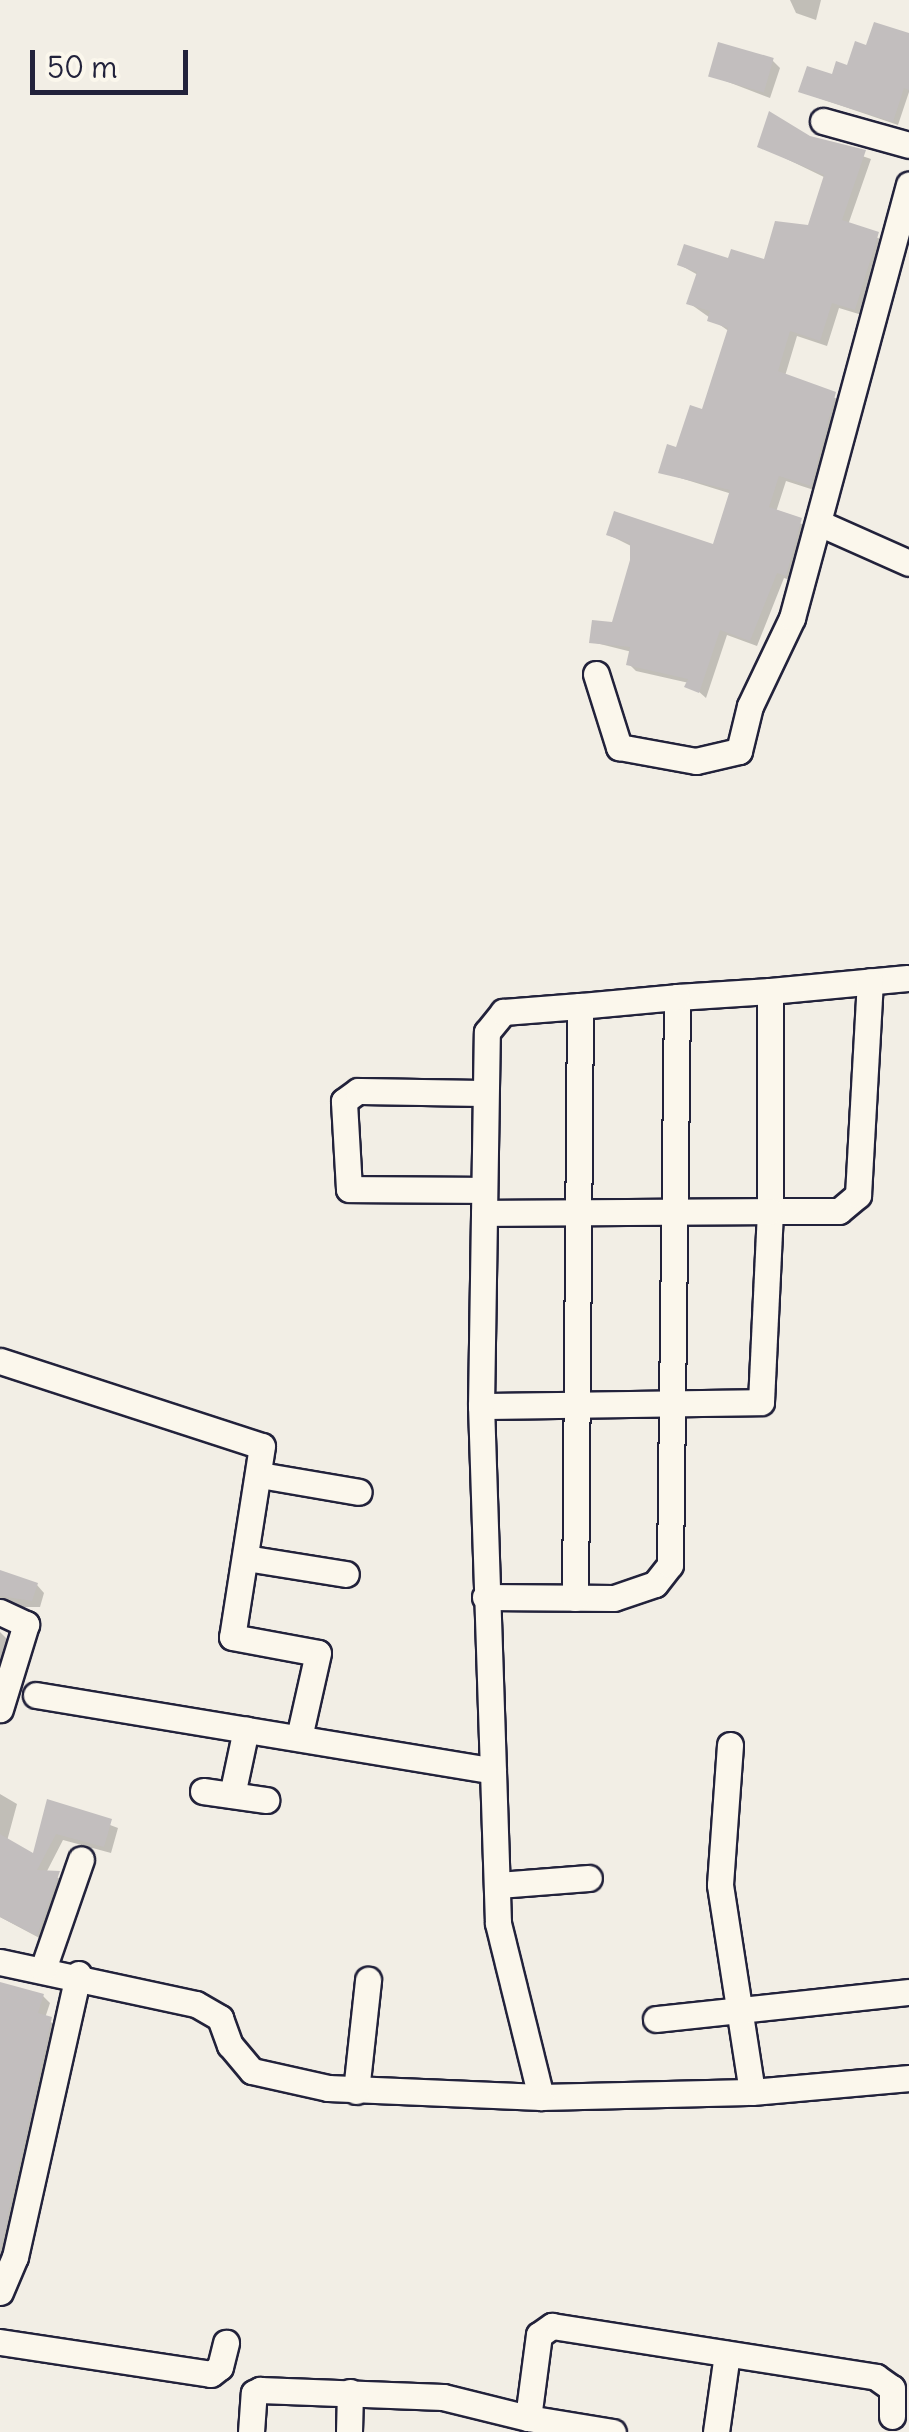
<!DOCTYPE html>
<style>
body{margin:0}
#map{position:relative;width:909px;height:2432px;overflow:hidden;background:#f2eee5;font-family:Delius,sans-serif}
div>[style]{position:absolute}
.shadow>*{inset:0;background:#0003}
.building>*{inset:0;background:#c2bebe;transform-origin:0 0}
.roads{filter:drop-shadow(2px 0 #22223b) drop-shadow(-2px 0 #22223b) drop-shadow(0 2px #22223b) drop-shadow(0 -2px #22223b)}
.minor>*{height:25px;margin:-12.5px;padding:0 12.5px;transform-origin:12.5px;border-radius:12.5px;background:#fbf7ec}
span{translate:-50% -50%;white-space:nowrap;text-align:center;line-height:1.15;-webkit-text-stroke:10px #fbf7ec;paint-order:stroke}
.scale{position:absolute;left:30px;top:50px;width:158px;height:45px;box-sizing:border-box;border:5px solid #22223b;border-top:0;padding-left:12px;font-size:30px;line-height:35px;white-space:nowrap;color:#22223b;-webkit-text-stroke:8px #fbf7ec;paint-order:stroke}
</style>
<div id="map">
<div class="shadow">
<div style="clip-path:polygon(790px 0,821px 0,816px 20px,796px 13px)"></div>
<div style="clip-path:polygon(909px 35px,909px 92px,898px 125px,801px 92px,849px 68px,867px 48px)"></div>
<div style="clip-path:polygon(772px 60px,780px 68px,770px 98px,710px 75px)"></div>
<div style="clip-path:polygon(809px 138px,871px 159px,848px 225px,885px 241px,862px 315px,839px 308px,827px 346px,797px 336px,785px 376px,842px 401px,817px 491px,786px 481px,776px 512px,808px 527px,793px 581px,784px 578px,757px 646px,727px 635px,706px 698px,689px 683px,636px 671px,629px 664px,632px 652px,592px 642px,614px 625px,633px 560px,633px 547px,609px 535px,715px 547px,732px 494px,661px 472px,704px 412px,730px 332px,689px 303px,698px 275px,680px 265px,765px 262px,810px 227px,826px 178px,760px 146px)"></div>
<div style="clip-path:polygon(0 1573px,37px 1585px,44px 1593px,40px 1607px,0 1607px)"></div>
<div style="clip-path:polygon(0 1632px,8px 1640px,0 1671px)"></div>
<div style="clip-path:polygon(0 1794px,17px 1804px,7px 1841px,35px 1857px,49px 1802px,118px 1828px,111px 1853px,63px 1840px,46px 1873px,66px 1881px,45px 1941px,0 1917px)"></div>
<div style="clip-path:polygon(0 1987px,43px 1996px,50px 2003px,45px 2018px,58px 2027px,6px 2258px,0 2257px)"></div>
</div>
<div class="building">
<div style="clip-path:polygon(874px 22px,909px 33px,909px 90px,904px 88px,893px 122px,798px 92px,807px 66px,832px 74px,836px 61px,847px 65px,855px 41px,866px 45px)"></div>
<div style="left:718px;top:42px;width:58px;height:36px;rotate:16deg"></div>
<div style="clip-path:polygon(769px 111px,810px 136px,866px 150px,842px 220px,879px 232px,855px 310px,832px 303px,820px 341px,790px 331px,778px 371px,836px 392px,811px 486px,779px 476px,769px 507px,802px 518px,786px 576px,777px 573px,750px 641px,720px 630px,699px 693px,684px 687px,688px 679px,626px 665px,630px 647px,589px 643px,592px 620px,612px 622px,630px 560px,630px 543px,606px 535px,614px 511px,713px 544px,730px 490px,658px 473px,667px 444px,676px 447px,690px 405px,702px 409px,728px 328px,707px 321px,710px 311px,686px 304px,697px 272px,677px 265px,684px 244px,728px 258px,731px 249px,764px 259px,775px 221px,808px 225px,824px 175px,757px 147px)"></div>
<div style="clip-path:polygon(0 1570px,38px 1583px,32px 1601px,0 1596px)"></div>
<div style="clip-path:polygon(47px 1799px,112px 1819px,104px 1847px,56px 1834px,37px 1870px,60px 1871px,37px 1936px,0 1917px,0 1834px,33px 1853px)"></div>
<div style="clip-path:polygon(0 1982px,44px 1994px,38px 2013px,52px 2017px,0 2250px)"></div>
</div>
<div class="roads">
<div class="minor">
<div style="left:823px;top:121px;width:89px;rotate:15.6deg"></div>
<div style="left:819px;top:523px;width:98px;rotate:24deg"></div>
<div style="left:596px;top:674px;width:77px;rotate:72.5deg"></div>
<div style="left:619px;top:747px;width:78px;rotate:10.3deg"></div>
<div style="left:696px;top:761px;width:44px;rotate:-13.1deg"></div>
<div style="left:739px;top:751px;width:46px;rotate:-76.3deg"></div>
<div style="left:750px;top:706px;width:98px;rotate:-64.5deg"></div>
<div style="left:792px;top:618px;width:449px;rotate:-74.9deg"></div>
<div style="left:770px;top:991px;width:138px;rotate:-5.4deg"></div>
<div style="left:677px;top:997px;width:93px;rotate:-3.7deg"></div>
<div style="left:770px;top:991px;width:220px;rotate:90deg"></div>
<div style="left:770px;top:1211px;width:69px"></div>
<div style="left:839px;top:1211px;width:25px;rotate:-40deg"></div>
<div style="left:858px;top:1195px;width:214px;rotate:-86.8deg"></div>
<div style="left:484px;top:1190px;width:135px;rotate:-179.6deg"></div>
<div style="left:349px;top:1189px;width:88px;rotate:-93.3deg"></div>
<div style="left:344px;top:1101px;width:17px;rotate:-36deg"></div>
<div style="left:358px;top:1091px;width:127px;rotate:0.9deg"></div>
<div style="left:0;top:1361px;width:275px;rotate:18deg"></div>
<div style="left:262px;top:1446px;width:193px;rotate:98.9deg"></div>
<div style="left:232px;top:1637px;width:87px;rotate:10.5deg"></div>
<div style="left:318px;top:1653px;width:86px;rotate:102.7deg"></div>
<div style="left:481px;top:1406px;width:280px;rotate:-0.8deg"></div>
<div style="left:761px;top:1402px;width:191px;rotate:-87.3deg"></div>
<div style="left:770px;top:1211px;width:286px;rotate:179.6deg"></div>
<div style="left:260px;top:1475px;width:100px;rotate:9.7deg"></div>
<div style="left:246px;top:1558px;width:101px;rotate:9.1deg"></div>
<div style="left:485px;top:1597px;width:129px;rotate:0.4deg"></div>
<div style="left:614px;top:1598px;width:43px;rotate:-18.9deg"></div>
<div style="left:655px;top:1584px;width:24px;rotate:-52deg"></div>
<div style="left:670px;top:1565px;width:568px;rotate:-89.29deg"></div>
<div style="left:677px;top:997px;width:97px;rotate:174.7deg"></div>
<div style="left:0;top:1612px;width:29px;rotate:25deg"></div>
<div style="left:26px;top:1624px;width:89px;rotate:107deg"></div>
<div style="left:36px;top:1695px;width:463px;rotate:9.4deg"></div>
<div style="left:730px;top:1745px;width:140px;rotate:94.1deg"></div>
<div style="left:720px;top:1885px;width:209px;rotate:81.2deg"></div>
<div style="left:203px;top:1791px;width:64px;rotate:8.1deg"></div>
<div style="left:232px;top:1795px;width:67px;rotate:-78deg"></div>
<div style="left:498px;top:1885px;width:91px;rotate:-4.4deg"></div>
<div style="left:0;top:1962px;width:200px;rotate:12.1deg"></div>
<div style="left:196px;top:2004px;width:28px;rotate:30deg"></div>
<div style="left:220px;top:2018px;width:29px;rotate:70deg"></div>
<div style="left:230px;top:2045px;width:34px;rotate:50deg"></div>
<div style="left:252px;top:2071px;width:78px;rotate:12.6deg"></div>
<div style="left:328px;top:2088px;width:213px;rotate:2.4deg"></div>
<div style="left:541px;top:2097px;width:211px;rotate:-1.4deg"></div>
<div style="left:752px;top:2092px;width:158px;rotate:-5.1deg"></div>
<div style="left:43px;top:1969px;width:116px;rotate:-70.9deg"></div>
<div style="left:656px;top:2019px;width:254px;rotate:-6.1deg"></div>
<div style="left:356px;top:2091px;width:112px;rotate:-83.8deg"></div>
<div style="left:541px;top:2097px;width:179px;rotate:-103.9deg"></div>
<div style="left:498px;top:1923px;width:517px;rotate:-91.88deg"></div>
<div style="left:481px;top:1406px;width:374px;rotate:-89.1deg"></div>
<div style="left:487px;top:1032px;width:26px;rotate:-51deg"></div>
<div style="left:503px;top:1012px;width:77px;rotate:-4.5deg"></div>
<div style="left:580px;top:1006px;width:592px;rotate:90.48deg"></div>
<div style="left:0;top:2292px;width:38px;rotate:-67deg"></div>
<div style="left:15px;top:2257px;width:290px;rotate:-77.4deg"></div>
<div style="left:0;top:2342px;width:213px;rotate:8.6deg"></div>
<div style="left:211px;top:2374px;width:11px;rotate:-38deg"></div>
<div style="left:220px;top:2367px;width:25px;rotate:-76deg"></div>
<div style="left:528px;top:2418px;width:86px;rotate:9.4deg"></div>
<div style="left:251px;top:2432px;width:39px;rotate:-86deg"></div>
<div style="left:254px;top:2393px;width:7px;rotate:-27deg"></div>
<div style="left:260px;top:2390px;width:183px;rotate:2.2deg"></div>
<div style="left:443px;top:2397px;width:88px;rotate:13.9deg"></div>
<div style="left:528px;top:2418px;width:84px;rotate:-82.5deg"></div>
<div style="left:539px;top:2335px;width:16px;rotate:-35deg"></div>
<div style="left:552px;top:2326px;width:328px;rotate:8.9deg"></div>
<div style="left:876px;top:2377px;width:19px;rotate:35deg"></div>
<div style="left:892px;top:2388px;width:28px;rotate:90deg"></div>
<div style="left:349px;top:2432px;width:40px;rotate:-88.6deg"></div>
<div style="left:716px;top:2432px;width:79px;rotate:-82deg"></div>
</div>
</div>
<div class="scale">50 m</div>
</div>
